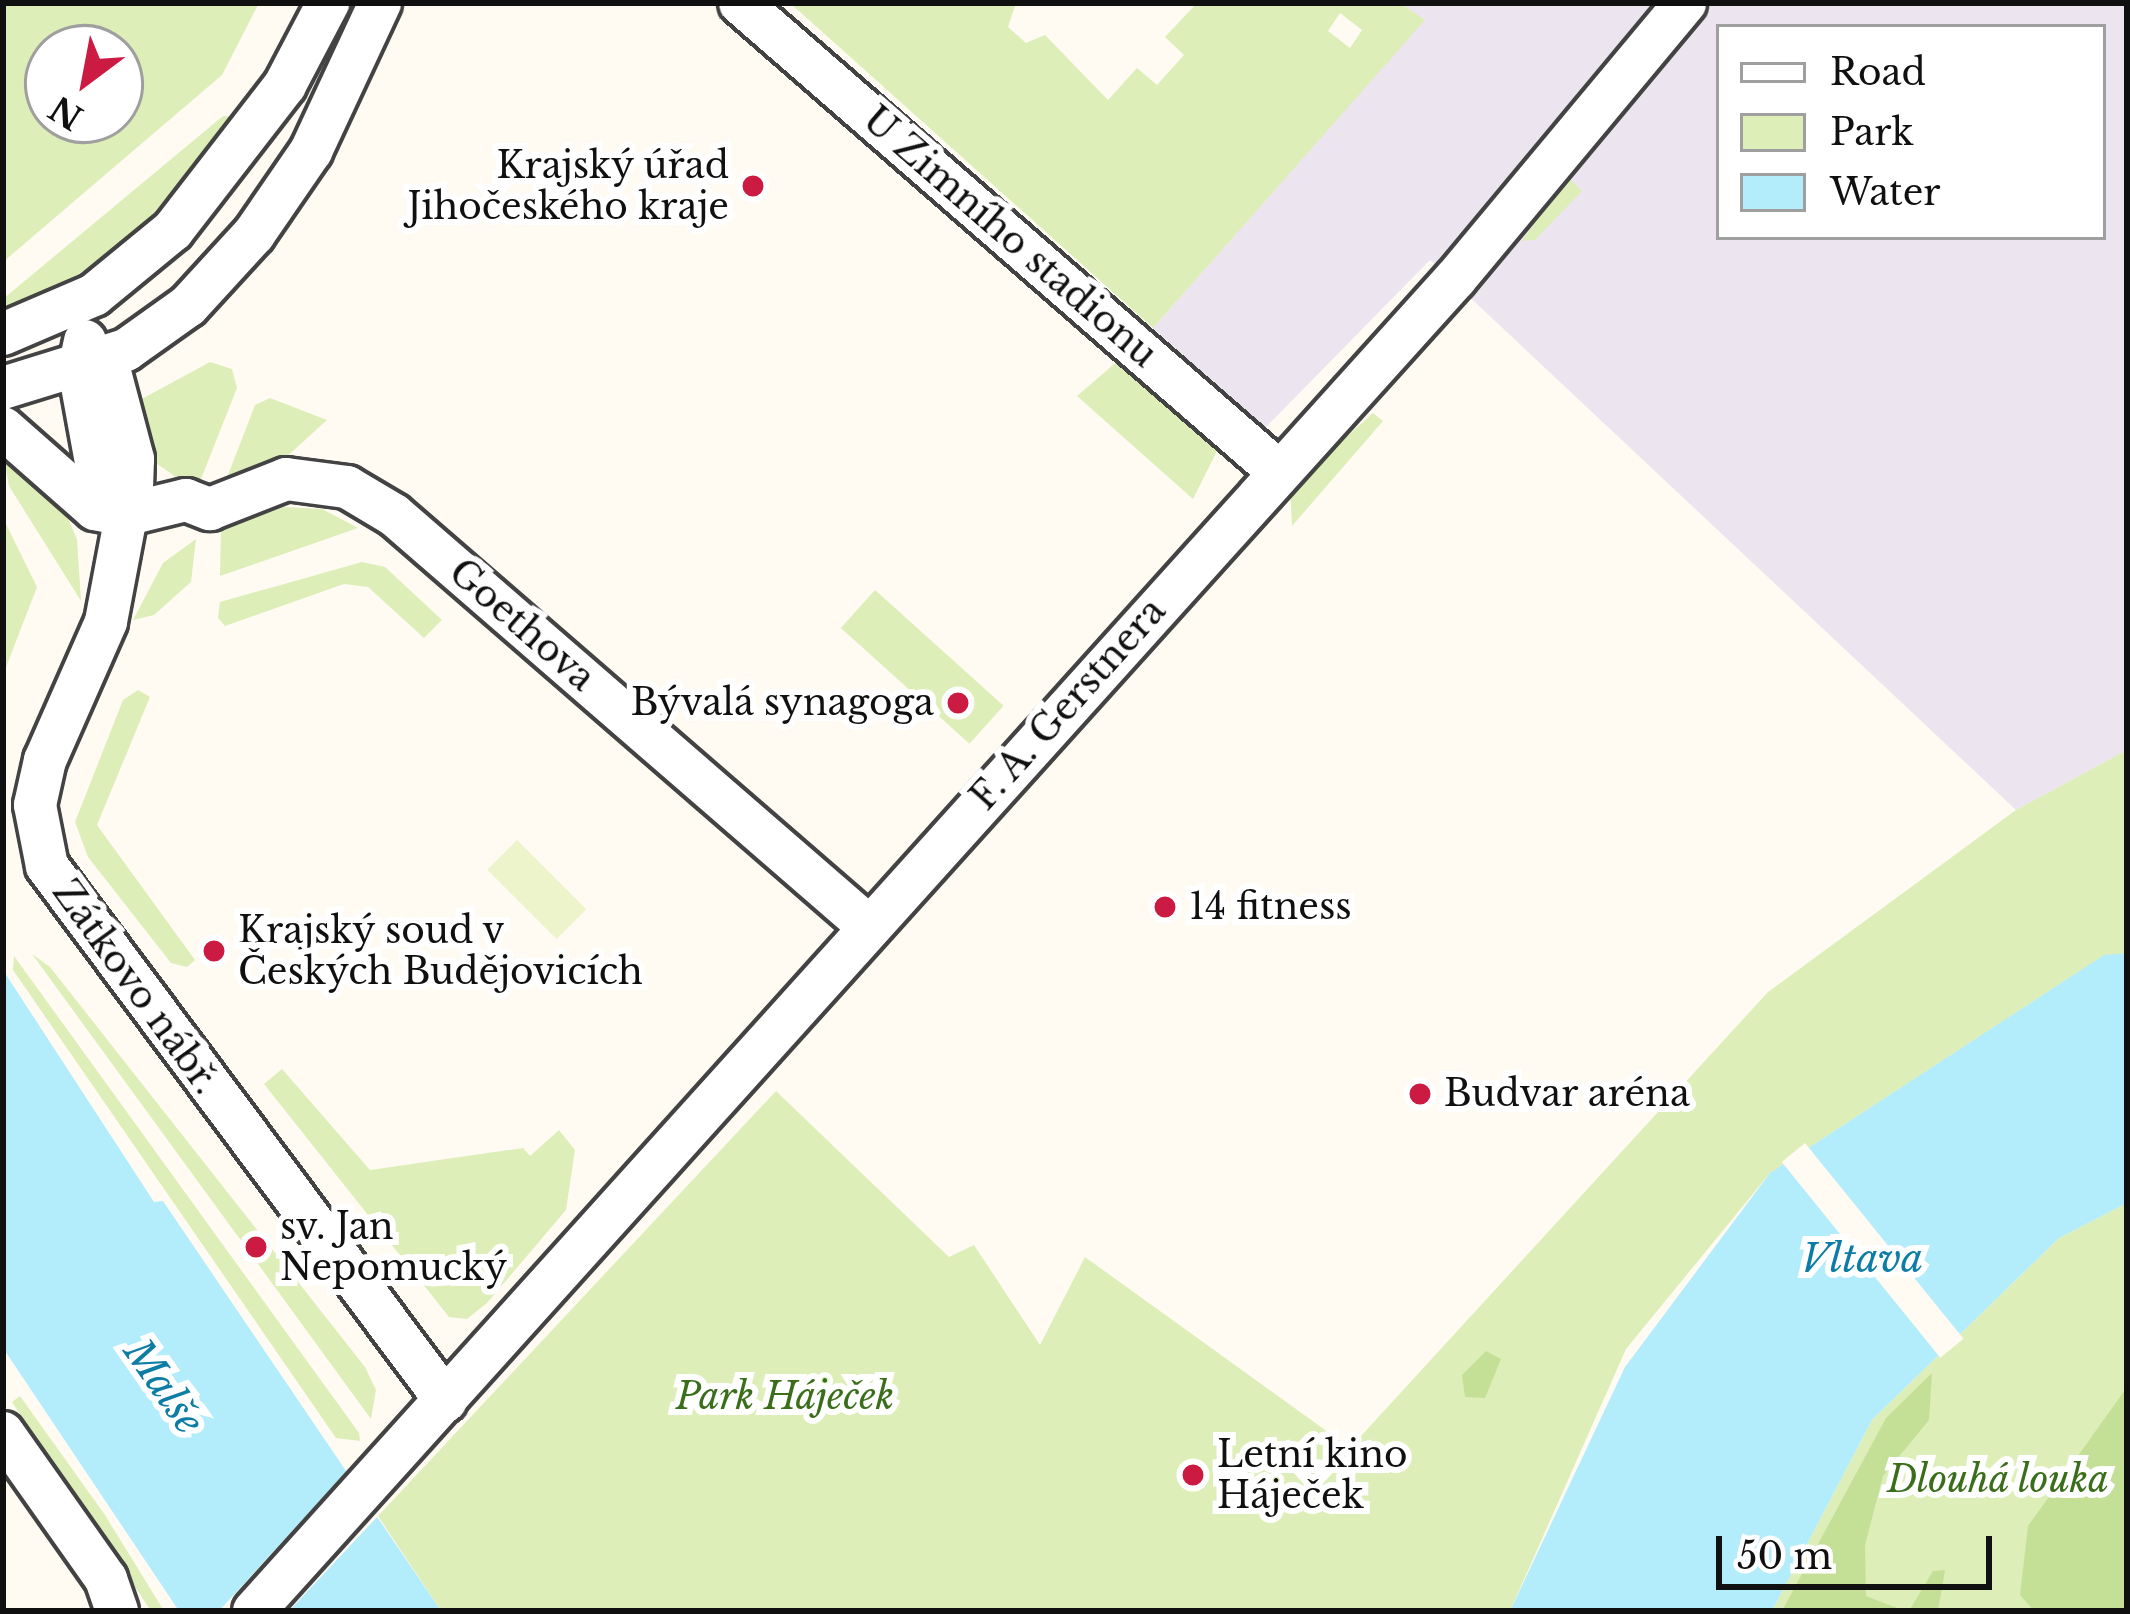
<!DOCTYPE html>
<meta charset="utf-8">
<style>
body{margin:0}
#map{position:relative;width:2130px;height:1614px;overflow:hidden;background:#fffbf3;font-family:"Libre Baskerville",serif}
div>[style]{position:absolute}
.industrial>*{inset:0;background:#ece4ef}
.green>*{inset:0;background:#ddeeb8;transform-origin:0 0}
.forest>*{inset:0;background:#c4e096}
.pitch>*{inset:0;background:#edf4cb;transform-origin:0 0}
.water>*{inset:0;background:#b3ecfb}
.pier>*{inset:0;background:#fffbf3;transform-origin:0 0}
.roads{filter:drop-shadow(3px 0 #434343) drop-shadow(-3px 0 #434343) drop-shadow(0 3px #434343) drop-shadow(0 -3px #434343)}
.minor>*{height:42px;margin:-21px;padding:0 21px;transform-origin:21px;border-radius:21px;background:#fff}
.dots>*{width:33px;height:33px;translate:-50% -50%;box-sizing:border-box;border:6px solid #fff;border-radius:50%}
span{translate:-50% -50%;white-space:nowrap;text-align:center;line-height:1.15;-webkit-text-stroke:12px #fff;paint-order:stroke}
.poi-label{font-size:36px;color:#101010}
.right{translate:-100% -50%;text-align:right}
.left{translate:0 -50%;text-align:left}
.street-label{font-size:36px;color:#101010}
.park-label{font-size:36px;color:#3a6e1a;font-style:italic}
.water-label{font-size:39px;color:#0d7da5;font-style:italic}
.frame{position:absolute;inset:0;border:6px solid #101010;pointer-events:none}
.legend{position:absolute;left:1716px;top:24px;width:390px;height:216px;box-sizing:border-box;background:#fff;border:3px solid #9f9f9f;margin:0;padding:15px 21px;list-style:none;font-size:36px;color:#101010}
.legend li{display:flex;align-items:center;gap:24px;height:60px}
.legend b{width:60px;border:3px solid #9f9f9f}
.north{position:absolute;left:24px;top:24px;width:120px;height:120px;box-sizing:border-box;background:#fff;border:3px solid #9f9f9f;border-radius:50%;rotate:212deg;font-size:33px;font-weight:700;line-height:48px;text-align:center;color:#101010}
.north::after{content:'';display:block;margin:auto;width:42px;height:54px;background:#cc1b42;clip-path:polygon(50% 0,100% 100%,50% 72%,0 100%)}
.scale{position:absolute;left:1716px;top:1536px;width:276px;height:54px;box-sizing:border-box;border:6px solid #101010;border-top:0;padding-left:15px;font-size:36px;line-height:42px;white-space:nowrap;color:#101010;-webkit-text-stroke:9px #fff;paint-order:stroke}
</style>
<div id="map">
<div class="industrial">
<div style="clip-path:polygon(evenodd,1400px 3px,2127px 3px,2127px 750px,2016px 810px,1430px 260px,1264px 429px,1153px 328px,1424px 20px,1400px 3px,1719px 27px,2103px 27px,2103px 237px,1719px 237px,1719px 27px)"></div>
</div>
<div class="green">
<div style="clip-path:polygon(evenodd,3px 3px,259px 3px,222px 75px,3px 262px,3px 3px,48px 48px,120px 48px,120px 120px,48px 120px,48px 48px)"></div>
<div style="clip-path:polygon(evenodd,790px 3px,1016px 3px,1008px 27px,1026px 43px,1045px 35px,1108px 100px,1137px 68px,1157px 85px,1184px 55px,1165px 37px,1197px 3px,1400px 3px,1425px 20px,1153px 328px,790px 3px,1340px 13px,1362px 30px,1350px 48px,1328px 31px,1340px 13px)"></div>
<div style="clip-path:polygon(223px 116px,235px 117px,123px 249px,3px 317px,3px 299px)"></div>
<div style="clip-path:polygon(1567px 176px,1582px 191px,1535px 240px,1522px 241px)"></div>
<div style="clip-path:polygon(1121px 358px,1220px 445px,1193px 499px,1077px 396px)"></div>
<div style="clip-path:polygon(210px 362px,232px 369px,237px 388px,199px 484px,187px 485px,149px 458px,138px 401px)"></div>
<div style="clip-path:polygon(270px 398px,327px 420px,271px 471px,223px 488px,255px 405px)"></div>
<div style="clip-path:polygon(1373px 413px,1383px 421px,1292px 526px,1290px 488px)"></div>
<div style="clip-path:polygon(3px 453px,59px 499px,77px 539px,81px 601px,9px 486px)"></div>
<div style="clip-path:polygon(284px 507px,322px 509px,358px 528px,220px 576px,221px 529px)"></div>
<div style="clip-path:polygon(3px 518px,37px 587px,3px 675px)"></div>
<div style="clip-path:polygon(196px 539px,191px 582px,154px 615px,133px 620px,163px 563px)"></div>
<div style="clip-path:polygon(362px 562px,385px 567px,442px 620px,424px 638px,368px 587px,344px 584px,225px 626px,218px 618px,220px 602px)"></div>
<div style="left:875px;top:590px;width:173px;height:51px;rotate:42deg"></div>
<div style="clip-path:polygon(138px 690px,150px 697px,97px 825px,195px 960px,187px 967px,171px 963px,88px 857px,75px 822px,123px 700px)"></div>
<div style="clip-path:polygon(2127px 750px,2127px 953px,2103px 956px,1770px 1173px,1626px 1349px,1510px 1611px,441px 1611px,378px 1516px,776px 1091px,949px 1257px,974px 1245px,1040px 1345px,1085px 1257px,1350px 1448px,1768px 992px,2016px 810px)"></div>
<div style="clip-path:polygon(32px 954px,50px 967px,365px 1367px,376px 1390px,371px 1419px)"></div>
<div style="clip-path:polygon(14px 956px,359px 1433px,360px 1441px,336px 1438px,13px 970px)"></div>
<div style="clip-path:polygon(282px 1069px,370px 1170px,523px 1148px,530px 1156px,559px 1130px,575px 1150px,566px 1210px,487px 1303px,467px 1319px,449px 1317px,264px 1084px)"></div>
<div style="clip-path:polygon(2127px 1203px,2127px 1611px,1772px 1611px,1872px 1420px,2059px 1238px)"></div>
<div style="clip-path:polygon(20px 1396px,105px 1515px,164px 1611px,151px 1611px,12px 1402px)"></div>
</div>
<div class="forest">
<div style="clip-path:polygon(1486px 1351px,1501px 1359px,1485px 1398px,1465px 1397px,1462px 1375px)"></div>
<div style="clip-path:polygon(1932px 1373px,1929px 1420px,1883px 1476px,1865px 1545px,1866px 1596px,1905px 1611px,1782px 1611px,1886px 1418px)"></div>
<div style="clip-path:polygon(2127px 1387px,2127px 1611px,2034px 1611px,2020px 1595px,2028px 1526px)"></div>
<div style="clip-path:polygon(1945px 1570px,1938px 1611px,1909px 1611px,1933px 1571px)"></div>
</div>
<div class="pitch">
<div style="left:517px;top:840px;width:98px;height:42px;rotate:45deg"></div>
</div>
<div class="water">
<div style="clip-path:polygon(2127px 953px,2127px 1203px,2059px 1238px,1872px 1420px,1772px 1611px,1510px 1611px,1625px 1367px,1770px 1173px,2104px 955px)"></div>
<div style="clip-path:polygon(3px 970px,154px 1202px,163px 1201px,441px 1611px,179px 1611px,3px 1348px)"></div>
</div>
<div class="pier">
<div style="left:1805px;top:1143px;width:252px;height:30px;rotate:51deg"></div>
<div style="clip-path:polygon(345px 1473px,378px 1516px,289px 1611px,219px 1611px)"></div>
</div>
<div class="roads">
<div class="minor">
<div style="left:740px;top:3px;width:714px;rotate:41.03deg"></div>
<div style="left:3px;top:334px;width:99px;rotate:-23.2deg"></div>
<div style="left:94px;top:295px;width:102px;rotate:-39.4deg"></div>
<div style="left:173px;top:230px;width:183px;rotate:-52.3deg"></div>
<div style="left:285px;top:85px;width:93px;rotate:-62.3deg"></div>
<div style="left:85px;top:341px;width:29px;rotate:102deg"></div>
<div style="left:79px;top:369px;width:123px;rotate:79.7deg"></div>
<div style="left:101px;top:490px;width:33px;rotate:47deg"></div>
<div style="left:106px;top:357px;width:106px;rotate:75.2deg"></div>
<div style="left:133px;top:459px;width:25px;rotate:92deg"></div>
<div style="left:132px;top:484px;width:140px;rotate:100.7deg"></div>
<div style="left:106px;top:622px;width:151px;rotate:113.8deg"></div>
<div style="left:45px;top:760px;width:46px;rotate:102.5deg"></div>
<div style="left:35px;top:805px;width:62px;rotate:78.9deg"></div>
<div style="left:47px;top:866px;width:667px;rotate:53.28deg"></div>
<div style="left:3px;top:388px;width:129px;rotate:-17.2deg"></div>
<div style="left:126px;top:350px;width:76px;rotate:-35.4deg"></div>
<div style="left:188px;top:306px;width:98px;rotate:-47.5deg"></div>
<div style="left:254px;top:234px;width:101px;rotate:-55.5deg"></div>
<div style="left:311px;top:151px;width:163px;rotate:-65deg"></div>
<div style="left:3px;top:428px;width:123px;rotate:41.4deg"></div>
<div style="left:95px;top:509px;width:30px;rotate:12deg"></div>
<div style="left:124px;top:515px;width:64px;rotate:-13.6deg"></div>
<div style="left:186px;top:500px;width:26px;rotate:21deg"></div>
<div style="left:210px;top:509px;width:82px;rotate:-21.5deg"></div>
<div style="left:286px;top:479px;width:62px;rotate:7.5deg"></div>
<div style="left:347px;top:487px;width:55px;rotate:30.8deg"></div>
<div style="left:394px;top:515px;width:626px;rotate:40.92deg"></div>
<div style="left:3px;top:1433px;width:179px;rotate:54.8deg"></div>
<div style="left:106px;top:1579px;width:34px;rotate:71deg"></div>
<div style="left:254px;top:1611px;width:1795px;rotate:-47.96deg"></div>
<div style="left:1456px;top:278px;width:358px;rotate:-50.2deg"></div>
</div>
</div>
<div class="dots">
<div style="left:753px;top:186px;background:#cc1b42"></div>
<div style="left:958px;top:703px;background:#cc1b42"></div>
<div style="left:1165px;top:907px;background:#cc1b42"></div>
<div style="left:214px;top:951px;background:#cc1b42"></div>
<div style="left:1420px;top:1094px;background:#cc1b42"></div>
<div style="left:256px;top:1247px;background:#cc1b42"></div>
<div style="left:1193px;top:1475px;background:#cc1b42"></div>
</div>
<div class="poi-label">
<span class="right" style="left:729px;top:186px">Krajský úřad<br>Jihočeského kraje</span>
<span class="right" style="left:934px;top:703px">Bývalá synagoga</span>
<span class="left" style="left:1189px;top:907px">14 fitness</span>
<span class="left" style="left:238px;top:951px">Krajský soud v<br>Českých Budějovicích</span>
<span class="left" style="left:1444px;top:1094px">Budvar aréna</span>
<span class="left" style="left:280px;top:1247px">sv. Jan<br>Nepomucký</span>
<span class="left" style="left:1217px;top:1475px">Letní kino<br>Háječek</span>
</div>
<div class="street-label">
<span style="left:1010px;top:237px;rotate:41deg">U Zimního stadionu</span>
<span style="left:522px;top:625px;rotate:41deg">Goethova</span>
<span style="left:1068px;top:704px;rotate:-48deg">F. A. Gerstnera</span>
<span style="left:136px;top:987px;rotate:54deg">Zátkovo nábř.</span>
</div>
<div class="park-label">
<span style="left:785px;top:1397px">Park Háječek</span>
<span style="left:1998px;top:1480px">Dlouhá louka</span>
</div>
<div class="water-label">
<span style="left:1862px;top:1259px">Vltava</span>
<span style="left:163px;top:1387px;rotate:55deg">Malše</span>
</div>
<div class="frame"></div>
<ul class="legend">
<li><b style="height:15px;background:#fff"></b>Road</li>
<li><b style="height:33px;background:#ddeeb8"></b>Park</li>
<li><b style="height:33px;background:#b3ecfb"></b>Water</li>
</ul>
<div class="north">N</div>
<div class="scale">50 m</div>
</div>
